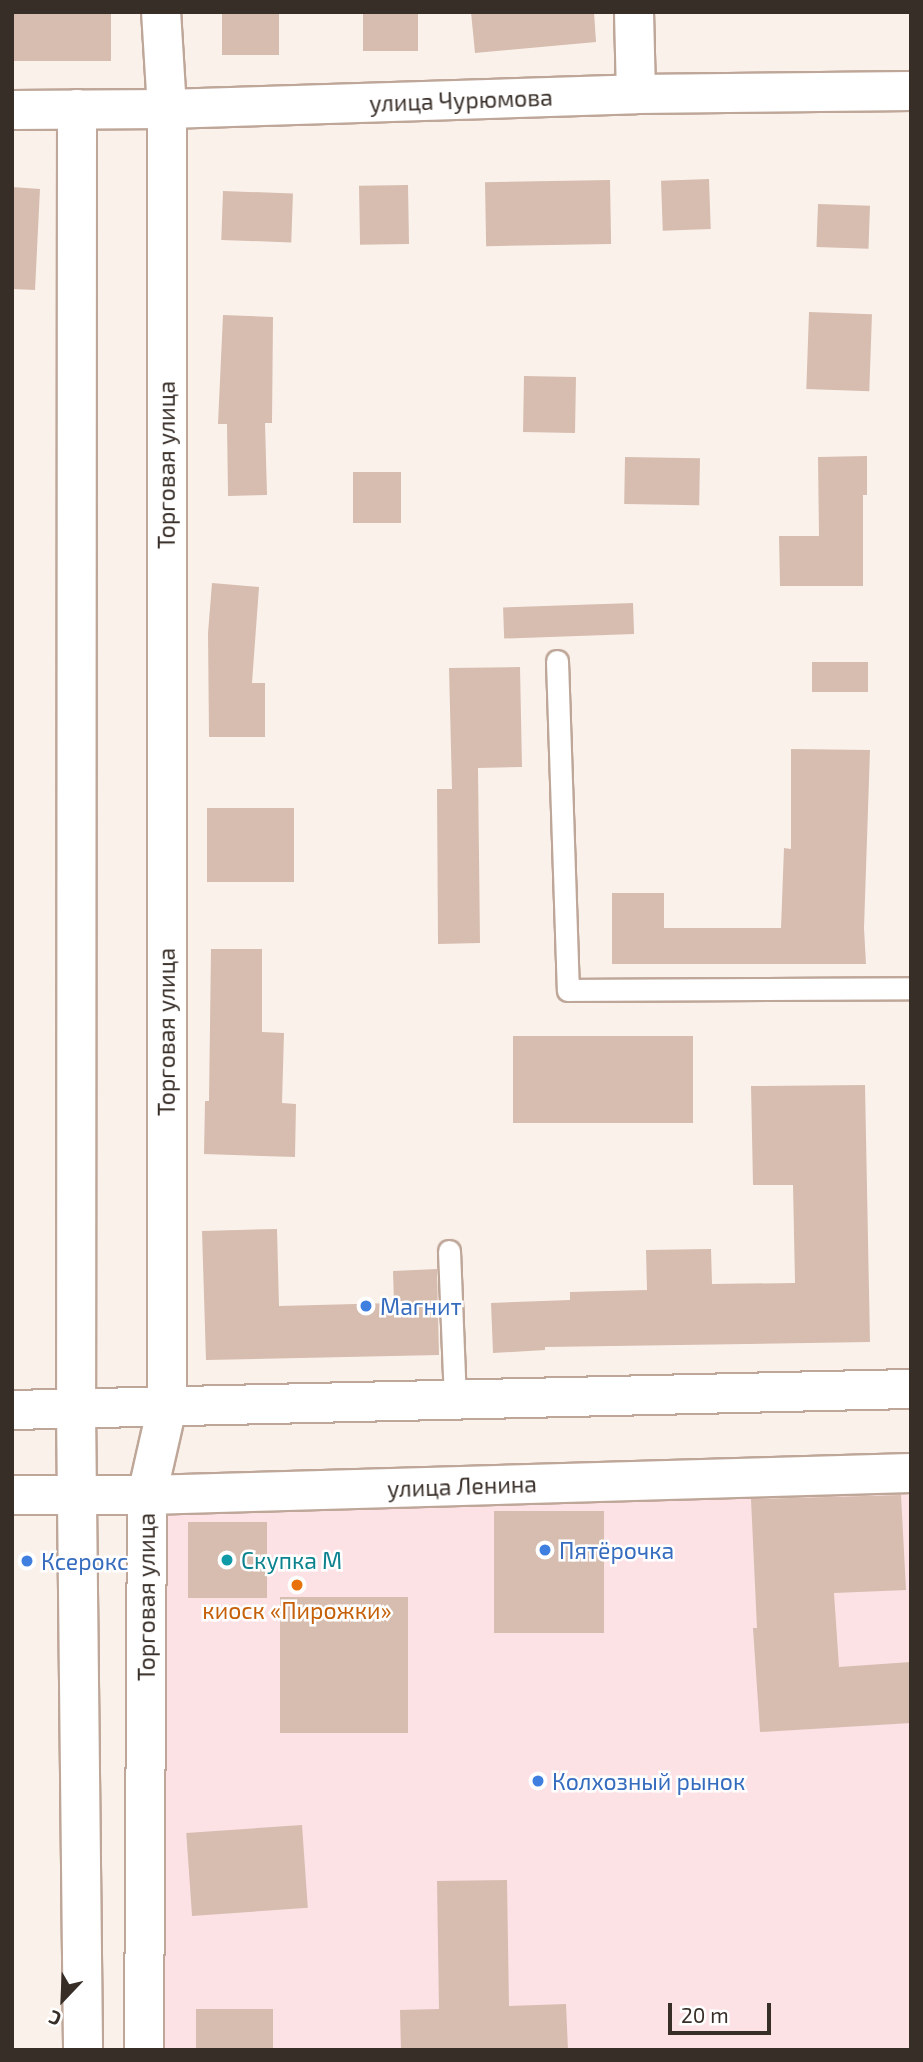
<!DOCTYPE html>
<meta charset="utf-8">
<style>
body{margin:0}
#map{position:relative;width:923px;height:2062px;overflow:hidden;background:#fbf1eb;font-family:"Exo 2",sans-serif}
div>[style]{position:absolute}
.commercial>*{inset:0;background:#fce1e5;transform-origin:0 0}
.building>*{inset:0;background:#d6bdaf;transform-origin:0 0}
.roads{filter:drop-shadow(2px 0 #bea698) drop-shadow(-2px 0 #bea698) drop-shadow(0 2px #bea698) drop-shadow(0 -2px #bea698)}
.service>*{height:21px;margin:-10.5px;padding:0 10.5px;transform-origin:10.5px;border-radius:10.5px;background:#fff}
.minor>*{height:38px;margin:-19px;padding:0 19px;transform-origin:19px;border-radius:19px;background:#fff}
.tertiary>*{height:38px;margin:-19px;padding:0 19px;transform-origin:19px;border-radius:19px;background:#fff}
.dots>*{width:19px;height:19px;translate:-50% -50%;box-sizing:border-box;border:4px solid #fff;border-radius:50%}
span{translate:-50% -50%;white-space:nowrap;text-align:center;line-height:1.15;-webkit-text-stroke:5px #fff;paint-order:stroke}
.street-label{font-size:23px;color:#382e28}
.shop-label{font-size:23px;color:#366cbe}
.left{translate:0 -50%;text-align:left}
.culture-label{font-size:23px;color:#0d838f}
.food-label{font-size:23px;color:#c56008}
.frame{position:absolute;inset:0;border:14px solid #382e28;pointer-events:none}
.north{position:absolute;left:28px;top:1964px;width:70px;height:70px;-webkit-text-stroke:5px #fff;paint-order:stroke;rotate:203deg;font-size:19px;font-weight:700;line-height:28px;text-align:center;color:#382e28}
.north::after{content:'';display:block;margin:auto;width:24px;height:32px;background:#382e28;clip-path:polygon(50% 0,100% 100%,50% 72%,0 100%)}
.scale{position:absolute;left:668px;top:2003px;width:103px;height:32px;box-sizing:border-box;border:4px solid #382e28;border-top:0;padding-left:9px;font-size:21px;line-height:24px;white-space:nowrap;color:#382e28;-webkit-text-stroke:5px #fff;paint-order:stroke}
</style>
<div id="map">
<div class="commercial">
<div style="left:911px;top:1487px;width:563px;height:747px;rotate:90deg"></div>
</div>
<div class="building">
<div style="left:12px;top:12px;width:99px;height:49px"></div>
<div style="left:222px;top:12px;width:57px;height:43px"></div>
<div style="left:363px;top:12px;width:55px;height:39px"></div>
<div style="clip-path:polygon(471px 12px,594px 12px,596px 42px,475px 53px)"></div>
<div style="left:709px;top:179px;width:50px;height:48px;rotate:88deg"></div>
<div style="left:610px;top:180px;width:64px;height:125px;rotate:89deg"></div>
<div style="left:408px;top:185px;width:59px;height:49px;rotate:89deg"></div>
<div style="clip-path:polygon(12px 187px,40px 189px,35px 290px,12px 289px)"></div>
<div style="left:223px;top:191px;width:70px;height:49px;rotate:2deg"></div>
<div style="left:818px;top:204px;width:52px;height:43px;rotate:2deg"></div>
<div style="left:809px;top:312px;width:63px;height:77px;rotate:2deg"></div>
<div style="clip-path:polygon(223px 315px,273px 317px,272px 423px,265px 423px,267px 495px,228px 496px,227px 424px,218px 424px)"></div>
<div style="left:524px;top:376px;width:52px;height:56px;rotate:1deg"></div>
<div style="clip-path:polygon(867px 456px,867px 495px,863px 495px,863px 586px,780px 586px,779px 536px,819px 536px,818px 457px)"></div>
<div style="left:625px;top:457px;width:75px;height:47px;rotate:1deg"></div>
<div style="left:353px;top:472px;width:48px;height:51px"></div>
<div style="clip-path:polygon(212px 583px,259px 587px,252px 683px,265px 683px,265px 737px,209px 737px,208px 633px)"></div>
<div style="left:633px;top:603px;width:31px;height:130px;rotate:88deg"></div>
<div style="left:868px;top:662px;width:30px;height:56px;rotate:90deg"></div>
<div style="clip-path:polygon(520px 667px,522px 767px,478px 768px,480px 943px,438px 944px,437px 789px,452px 789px,449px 668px)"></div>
<div style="clip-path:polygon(791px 749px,870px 750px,864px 928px,866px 964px,612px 964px,612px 893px,664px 893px,664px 928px,781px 928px,784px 848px,791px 849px)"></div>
<div style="left:207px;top:808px;width:87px;height:74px"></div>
<div style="clip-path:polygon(211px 949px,262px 949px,262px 1032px,284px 1033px,282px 1103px,296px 1104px,295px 1157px,204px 1154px,205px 1101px,209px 1101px)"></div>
<div style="left:513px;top:1036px;width:180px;height:87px"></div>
<div style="clip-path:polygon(865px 1085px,870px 1342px,545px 1347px,545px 1350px,493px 1353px,491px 1303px,570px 1300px,570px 1292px,647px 1290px,646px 1250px,711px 1249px,712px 1284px,795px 1283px,793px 1185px,753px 1185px,751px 1086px)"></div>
<div style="clip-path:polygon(277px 1229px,279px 1306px,394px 1303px,393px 1271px,437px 1269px,439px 1355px,206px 1360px,202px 1231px)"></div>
<div style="clip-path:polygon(901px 1495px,906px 1590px,834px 1593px,839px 1667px,911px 1662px,911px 1723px,760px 1732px,753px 1628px,757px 1628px,751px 1499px)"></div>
<div style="left:604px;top:1511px;width:122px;height:110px;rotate:90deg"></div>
<div style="left:188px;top:1522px;width:79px;height:76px"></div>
<div style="left:280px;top:1597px;width:128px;height:136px"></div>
<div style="left:302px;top:1825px;width:83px;height:116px;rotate:86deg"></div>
<div style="clip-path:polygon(507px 1880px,509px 2006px,566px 2004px,568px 2050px,401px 2050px,400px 2010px,439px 2009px,437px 1881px)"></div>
<div style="left:196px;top:2009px;width:77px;height:41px"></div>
</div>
<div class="roads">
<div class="service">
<div style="left:557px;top:661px;width:329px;rotate:88.1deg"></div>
<div style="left:568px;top:990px;width:343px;rotate:-0.3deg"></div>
<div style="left:449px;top:1251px;width:149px;rotate:87.7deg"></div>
</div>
<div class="minor">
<div style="left:634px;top:12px;width:82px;rotate:88.6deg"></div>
<div style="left:77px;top:109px;width:1300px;rotate:90.04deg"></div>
<div style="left:76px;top:1409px;width:641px;rotate:89.37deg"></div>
<div style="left:12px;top:110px;width:155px;rotate:-0.4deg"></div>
<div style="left:167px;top:109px;width:469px;rotate:-1.8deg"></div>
<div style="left:636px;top:94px;width:275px;rotate:-0.6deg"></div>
<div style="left:144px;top:2050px;width:555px;rotate:-89.69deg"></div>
<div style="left:147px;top:1495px;width:90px;rotate:-77.2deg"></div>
<div style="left:167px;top:1407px;width:1298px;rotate:-90deg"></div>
<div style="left:167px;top:109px;width:97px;rotate:-93.5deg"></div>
</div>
<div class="tertiary">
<div style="left:12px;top:1410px;width:899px;rotate:-1.34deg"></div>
<div style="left:12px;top:1495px;width:135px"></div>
<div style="left:147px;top:1495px;width:764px;rotate:-1.65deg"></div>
</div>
</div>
<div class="dots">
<div style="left:366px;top:1306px;background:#3f7fe0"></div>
<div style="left:545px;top:1550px;background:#3f7fe0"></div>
<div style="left:227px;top:1560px;background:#0f9aa8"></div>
<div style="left:27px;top:1561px;background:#3f7fe0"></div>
<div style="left:297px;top:1585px;background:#e8710a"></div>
<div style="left:538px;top:1781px;background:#3f7fe0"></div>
</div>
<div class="street-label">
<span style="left:461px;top:100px;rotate:-2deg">улица Чурюмова</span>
<span style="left:166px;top:465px;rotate:-90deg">Торговая улица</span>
<span style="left:166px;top:1032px;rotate:-90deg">Торговая улица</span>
<span style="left:462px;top:1486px;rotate:-2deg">улица Ленина</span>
<span style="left:146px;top:1597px;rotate:-90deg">Торговая улица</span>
</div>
<div class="shop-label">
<span class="left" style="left:380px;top:1306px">Магнит</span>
<span class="left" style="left:559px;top:1550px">Пятёрочка</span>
<span class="left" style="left:41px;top:1561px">Ксерокс</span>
<span class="left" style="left:552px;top:1781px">Колхозный рынок</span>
</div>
<div class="culture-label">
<span class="left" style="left:241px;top:1560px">Скупка М</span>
</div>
<div class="food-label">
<span style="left:297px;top:1610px">киоск «Пирожки»</span>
</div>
<div class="frame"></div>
<div class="north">С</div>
<div class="scale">20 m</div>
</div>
